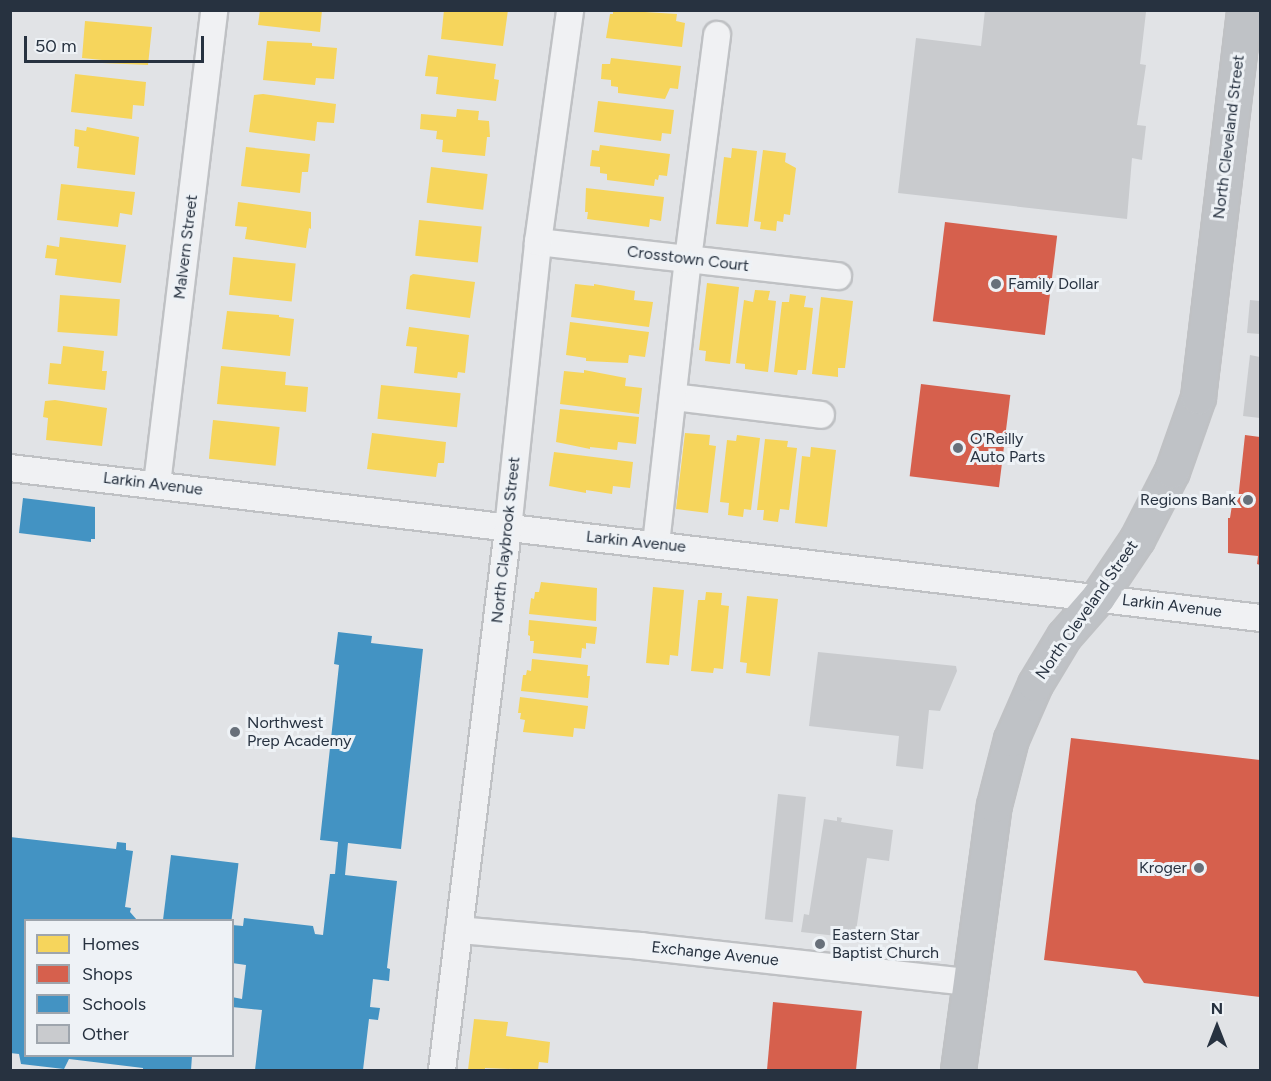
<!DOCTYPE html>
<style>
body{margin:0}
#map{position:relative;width:1271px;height:1081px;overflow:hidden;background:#e1e3e6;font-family:Figtree,sans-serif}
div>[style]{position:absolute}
.homes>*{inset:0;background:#f6d55c;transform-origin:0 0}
.shops>*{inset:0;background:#d6604d;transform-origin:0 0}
.schools>*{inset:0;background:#4393c3;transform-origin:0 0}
.building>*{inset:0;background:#c9cbce;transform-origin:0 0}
.roads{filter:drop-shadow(2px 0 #bfc1c4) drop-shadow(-2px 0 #bfc1c4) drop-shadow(0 2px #bfc1c4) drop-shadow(0 -2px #bfc1c4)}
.minor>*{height:26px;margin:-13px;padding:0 13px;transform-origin:13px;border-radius:13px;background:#f0f1f3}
.secondary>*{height:33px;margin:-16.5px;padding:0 16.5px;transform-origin:16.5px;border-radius:16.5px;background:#bfc2c6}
.dots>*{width:16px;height:16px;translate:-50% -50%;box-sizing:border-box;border:3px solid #eef2f6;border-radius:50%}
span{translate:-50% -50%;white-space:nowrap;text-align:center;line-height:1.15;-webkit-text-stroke:6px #eef2f6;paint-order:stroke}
.street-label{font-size:16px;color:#273240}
.poi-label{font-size:16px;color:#273240}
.left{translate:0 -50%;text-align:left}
.right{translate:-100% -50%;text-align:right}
.frame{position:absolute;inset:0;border:12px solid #273240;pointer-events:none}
.legend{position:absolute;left:24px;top:919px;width:210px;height:138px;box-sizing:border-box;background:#eef2f6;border:2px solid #9ea5ad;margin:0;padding:8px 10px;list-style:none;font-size:18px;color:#273240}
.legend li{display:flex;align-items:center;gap:12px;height:30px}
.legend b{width:30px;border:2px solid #9ea5ad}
.north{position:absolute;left:1187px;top:997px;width:60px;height:60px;-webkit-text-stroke:4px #eef2f6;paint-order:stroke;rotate:0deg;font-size:16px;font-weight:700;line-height:24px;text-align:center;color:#273240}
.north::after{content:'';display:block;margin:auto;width:21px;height:27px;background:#273240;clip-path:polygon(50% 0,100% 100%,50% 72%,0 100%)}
.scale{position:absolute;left:24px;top:36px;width:180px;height:27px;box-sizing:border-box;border:3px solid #273240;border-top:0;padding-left:8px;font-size:18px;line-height:21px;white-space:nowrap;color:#273240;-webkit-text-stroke:4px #eef2f6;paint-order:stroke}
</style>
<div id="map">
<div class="homes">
<div style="clip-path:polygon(260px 10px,322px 10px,320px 32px,258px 25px)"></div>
<div style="clip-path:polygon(444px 10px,508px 10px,503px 46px,441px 39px)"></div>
<div style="clip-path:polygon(613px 10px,677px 14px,676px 21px,685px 23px,682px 47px,606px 38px,610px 14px,613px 14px)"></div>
<div style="clip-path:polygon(85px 21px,152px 27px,148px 65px,102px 63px,102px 60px,82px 58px)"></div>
<div style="clip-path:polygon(267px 41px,312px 43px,312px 46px,337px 48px,334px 79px,316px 78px,315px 85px,263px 80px)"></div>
<div style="clip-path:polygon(428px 55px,496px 64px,494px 79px,499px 80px,496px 101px,436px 94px,438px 77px,425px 76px)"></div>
<div style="clip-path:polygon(611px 58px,681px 66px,678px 89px,670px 88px,665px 99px,618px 93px,618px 87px,611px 86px,611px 80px,601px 79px,602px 64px,610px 64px)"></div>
<div style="clip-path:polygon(75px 74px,146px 82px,144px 106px,133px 105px,132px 119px,71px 112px)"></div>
<div style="clip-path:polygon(263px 94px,336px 104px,334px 123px,317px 122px,315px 141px,249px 132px,254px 95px)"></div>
<div style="clip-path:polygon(598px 101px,674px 110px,671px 134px,662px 133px,661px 141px,594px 132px)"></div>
<div style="clip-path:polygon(457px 109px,479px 111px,478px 120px,489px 121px,490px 137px,487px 137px,485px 156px,442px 152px,443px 140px,436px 139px,437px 131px,420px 129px,421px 114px,456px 117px)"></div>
<div style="clip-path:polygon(87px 127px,139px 137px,135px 175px,77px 168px,79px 147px,74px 146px,75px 129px,86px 131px)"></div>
<div style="clip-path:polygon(600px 145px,670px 154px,667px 176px,659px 175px,658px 180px,655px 179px,654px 186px,607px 180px,607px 174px,600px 173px,600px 167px,590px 166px,592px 150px,599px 151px)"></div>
<div style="clip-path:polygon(246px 147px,310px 154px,308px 172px,302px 172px,300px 193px,241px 186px)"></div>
<div style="clip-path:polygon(732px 148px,757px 151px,748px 227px,716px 224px,724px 157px,731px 158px)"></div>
<div style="clip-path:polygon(763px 150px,786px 153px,785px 162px,796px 168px,790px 215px,784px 214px,783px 222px,777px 221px,776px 231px,760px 229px,761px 222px,754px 221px)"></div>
<div style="left:431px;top:167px;width:57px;height:36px;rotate:7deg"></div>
<div style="clip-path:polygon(61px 184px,135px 192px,132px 215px,120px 213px,118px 227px,57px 220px)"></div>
<div style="clip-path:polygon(586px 188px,664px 197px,661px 221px,650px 219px,649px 227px,587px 219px,588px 212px,585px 212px)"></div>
<div style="clip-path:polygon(238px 202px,311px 212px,311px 229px,309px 228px,306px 248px,245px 239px,247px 227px,235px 226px)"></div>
<div style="left:419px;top:220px;width:63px;height:36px;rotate:6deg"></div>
<div style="clip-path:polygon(60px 237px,126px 245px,121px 283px,55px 275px,57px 259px,45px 258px,47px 245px,59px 247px)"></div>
<div style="left:233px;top:257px;width:63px;height:38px;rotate:6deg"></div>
<div style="clip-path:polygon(413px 274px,475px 282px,470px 318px,406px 309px,410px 276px)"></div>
<div style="clip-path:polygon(707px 283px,739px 287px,730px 364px,705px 361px,706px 351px,699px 350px)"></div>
<div style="clip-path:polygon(575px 284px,594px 286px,594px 284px,635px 291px,634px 300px,653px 302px,649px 327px,571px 317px)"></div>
<div style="clip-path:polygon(755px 290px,770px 291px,768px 300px,776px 301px,768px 372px,745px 369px,745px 364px,736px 363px,744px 300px,753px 302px)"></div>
<div style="clip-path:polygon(790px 294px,806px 296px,804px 307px,813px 308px,806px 370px,798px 370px,797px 375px,774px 372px,782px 302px,789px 302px)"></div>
<div style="left:60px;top:295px;width:60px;height:37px;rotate:4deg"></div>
<div style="clip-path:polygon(821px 297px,853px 301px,845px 368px,838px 368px,838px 377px,812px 374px)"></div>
<div style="clip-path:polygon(227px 311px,279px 315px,279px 317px,294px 319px,290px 356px,222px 349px)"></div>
<div style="clip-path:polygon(570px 322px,649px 332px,645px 357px,629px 355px,628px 363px,586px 361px,586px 358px,566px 355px)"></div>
<div style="clip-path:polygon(409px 327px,469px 335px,465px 373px,458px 372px,457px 378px,414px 373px,417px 347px,406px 346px)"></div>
<div style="clip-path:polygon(63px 346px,104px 351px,102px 371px,107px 371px,105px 390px,48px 384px,50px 363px,61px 364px)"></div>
<div style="clip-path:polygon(221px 366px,286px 372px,285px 385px,308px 387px,306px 412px,217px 404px)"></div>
<div style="clip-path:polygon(584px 370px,626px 378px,625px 386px,642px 388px,639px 414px,560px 404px,564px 371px,584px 373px)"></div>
<div style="left:381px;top:385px;width:80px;height:34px;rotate:6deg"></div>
<div style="clip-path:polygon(55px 400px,107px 408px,102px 446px,46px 440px,48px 418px,43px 417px,45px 401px)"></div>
<div style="clip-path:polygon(560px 409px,639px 417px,636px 444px,618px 442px,617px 450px,590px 447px,590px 449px,556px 442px)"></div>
<div style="left:213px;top:420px;width:67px;height:39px;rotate:6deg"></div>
<div style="clip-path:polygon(372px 433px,446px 442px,444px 463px,438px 463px,436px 477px,367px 469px)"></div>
<div style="clip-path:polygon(685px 433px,710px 435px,709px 445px,716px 446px,708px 513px,676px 509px)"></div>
<div style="clip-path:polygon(737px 435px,760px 438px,751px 510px,744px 509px,743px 517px,728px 515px,729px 503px,720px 502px,727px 440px,736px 441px)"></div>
<div style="clip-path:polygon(765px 439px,788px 441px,787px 447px,797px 448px,789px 510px,780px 509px,778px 522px,763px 520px,764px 510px,757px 510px)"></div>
<div style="clip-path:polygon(811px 447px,836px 450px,827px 527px,795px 523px,802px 456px,810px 457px)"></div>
<div style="clip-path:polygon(554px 452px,633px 462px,630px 488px,613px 486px,612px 494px,586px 490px,586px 493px,549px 486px)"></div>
<div style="clip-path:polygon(541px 582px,597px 588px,596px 621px,529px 614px,531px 598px,534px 599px,535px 592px,539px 592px)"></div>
<div style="clip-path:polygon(653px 587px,684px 590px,678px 656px,670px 655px,669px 665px,646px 663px)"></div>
<div style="clip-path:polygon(706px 592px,722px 593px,721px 605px,729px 606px,723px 669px,714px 668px,713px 673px,691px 671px,698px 600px,705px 600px)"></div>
<div style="clip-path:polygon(747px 596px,778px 599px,770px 676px,746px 673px,747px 663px,740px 662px)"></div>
<div style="clip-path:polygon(529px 620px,597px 627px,595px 644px,586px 643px,586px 649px,582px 648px,581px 658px,533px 653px,534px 641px,530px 641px,530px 636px,528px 635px)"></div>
<div style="clip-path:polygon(532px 659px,588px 665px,587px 676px,590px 676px,588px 698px,521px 691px,523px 675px,526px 675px,527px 670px,531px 671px)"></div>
<div style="clip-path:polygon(520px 697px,588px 706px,585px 729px,574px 728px,573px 737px,523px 732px,525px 720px,520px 719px,521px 713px,518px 713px)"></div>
<div style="clip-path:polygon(474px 1019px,508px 1022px,506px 1036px,550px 1042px,548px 1063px,539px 1062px,538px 1070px,485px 1068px,485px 1070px,468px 1070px)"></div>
</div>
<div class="shops">
<div style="left:945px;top:222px;width:113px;height:100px;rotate:7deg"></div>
<div style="left:921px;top:384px;width:90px;height:93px;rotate:7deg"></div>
<div style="clip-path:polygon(1245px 435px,1260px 437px,1260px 565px,1257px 564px,1258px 556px,1228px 553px,1228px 518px,1230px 518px,1232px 505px,1238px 500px)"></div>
<div style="clip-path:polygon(1071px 738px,1260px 760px,1260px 997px,1144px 983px,1136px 971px,1044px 960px)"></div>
<div style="clip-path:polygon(773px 1002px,862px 1011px,856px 1070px,767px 1070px)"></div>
</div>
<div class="schools">
<div style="clip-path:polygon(23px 498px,95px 507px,95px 539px,91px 539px,91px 542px,19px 533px)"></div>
<div style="clip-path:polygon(338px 632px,372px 636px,371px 643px,423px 649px,401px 849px,348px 843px,345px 875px,397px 881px,387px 968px,390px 969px,389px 981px,373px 979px,370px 1007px,380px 1008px,378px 1020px,369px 1019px,363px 1070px,255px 1070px,262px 1010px,232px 1007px,232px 997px,242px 999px,246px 965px,232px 963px,232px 925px,243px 926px,244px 918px,313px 926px,315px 934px,323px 935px,330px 874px,335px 874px,338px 842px,320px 840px,339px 665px,334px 664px)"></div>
<div style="clip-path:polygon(10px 837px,116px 849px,117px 842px,126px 843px,126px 850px,133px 851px,125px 907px,131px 908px,130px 912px,137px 920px,26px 920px,26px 1056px,192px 1056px,191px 1070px,143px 1070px,143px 1068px,69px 1059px,64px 1069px,21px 1064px,19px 1054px,10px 1053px)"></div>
<div style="left:171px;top:855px;width:68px;height:65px;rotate:7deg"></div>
</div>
<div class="building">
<div style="clip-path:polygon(985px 10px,1146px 12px,1140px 64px,1146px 65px,1137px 125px,1146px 126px,1142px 160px,1132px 158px,1127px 219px,898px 193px,916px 38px,981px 46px)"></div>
<div style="clip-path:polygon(1250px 300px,1260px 301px,1260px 334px,1247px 333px)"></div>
<div style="clip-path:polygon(1250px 355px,1260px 357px,1260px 418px,1243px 416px)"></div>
<div style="clip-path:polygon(818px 652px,956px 666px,957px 671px,940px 711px,929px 710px,923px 769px,896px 766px,899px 736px,809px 726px)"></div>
<div style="left:778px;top:794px;width:28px;height:126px;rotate:6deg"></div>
<div style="clip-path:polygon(837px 817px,842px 818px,841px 822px,893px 830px,889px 861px,867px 858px,855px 938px,801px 932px,804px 914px,809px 915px,824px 819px,837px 821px)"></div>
</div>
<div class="roads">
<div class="minor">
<div style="left:538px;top:242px;width:302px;rotate:6.5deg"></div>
<div style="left:673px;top:397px;width:149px;rotate:6.9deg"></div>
<div style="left:10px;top:468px;width:1259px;rotate:6.84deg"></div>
<div style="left:157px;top:484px;width:477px;rotate:-83.1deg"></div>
<div style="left:656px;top:544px;width:287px;rotate:-83.6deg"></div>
<div style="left:688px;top:259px;width:226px;rotate:-82.6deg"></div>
<div style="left:459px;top:930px;width:183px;rotate:5deg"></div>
<div style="left:641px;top:946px;width:330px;rotate:6.3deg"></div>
<div style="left:442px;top:1070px;width:545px;rotate:-83.04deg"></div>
<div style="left:508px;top:529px;width:289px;rotate:-84deg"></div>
<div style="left:538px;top:242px;width:234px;rotate:-82.1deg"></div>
</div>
<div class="secondary">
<div style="left:958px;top:1070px;width:267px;rotate:-82.3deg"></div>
<div style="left:994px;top:805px;width:68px;rotate:-75.6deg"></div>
<div style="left:1011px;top:739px;width:60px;rotate:-66.4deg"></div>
<div style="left:1035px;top:684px;width:56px;rotate:-58.9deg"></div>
<div style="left:1064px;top:636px;width:52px;rotate:-48.9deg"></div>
<div style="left:1098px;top:597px;width:70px;rotate:-56.1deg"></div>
<div style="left:1137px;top:539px;width:76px;rotate:-62.8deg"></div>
<div style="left:1172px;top:471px;width:78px;rotate:-70.6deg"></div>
<div style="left:1198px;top:397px;width:390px;rotate:-83.2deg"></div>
</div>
</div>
<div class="dots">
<div style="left:996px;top:284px;background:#68707a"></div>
<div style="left:958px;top:448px;background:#68707a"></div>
<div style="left:1248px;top:500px;background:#68707a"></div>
<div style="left:235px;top:732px;background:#68707a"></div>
<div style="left:1199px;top:868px;background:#68707a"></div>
<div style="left:820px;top:944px;background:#68707a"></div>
</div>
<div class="street-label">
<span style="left:1229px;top:137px;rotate:-83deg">North Cleveland Street</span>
<span style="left:186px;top:247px;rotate:-83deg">Malvern Street</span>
<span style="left:688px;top:259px;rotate:7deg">Crosstown Court</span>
<span style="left:153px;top:484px;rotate:7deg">Larkin Avenue</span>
<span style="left:506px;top:540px;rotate:-84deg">North Claybrook Street</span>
<span style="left:636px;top:542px;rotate:6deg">Larkin Avenue</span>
<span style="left:1172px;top:606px;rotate:7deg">Larkin Avenue</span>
<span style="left:1087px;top:610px;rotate:-55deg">North Cleveland Street</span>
<span style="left:715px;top:954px;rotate:6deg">Exchange Avenue</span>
</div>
<div class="poi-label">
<span class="left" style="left:1008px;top:284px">Family Dollar</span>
<span class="left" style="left:970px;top:448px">O'Reilly<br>Auto Parts</span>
<span class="right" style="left:1236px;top:500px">Regions Bank</span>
<span class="left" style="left:247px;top:732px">Northwest<br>Prep Academy</span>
<span class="right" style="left:1187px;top:868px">Kroger</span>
<span class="left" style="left:832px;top:944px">Eastern Star<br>Baptist Church</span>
</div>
<div class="frame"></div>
<ul class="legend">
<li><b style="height:16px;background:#f6d55c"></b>Homes</li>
<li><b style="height:16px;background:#d6604d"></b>Shops</li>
<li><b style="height:16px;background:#4393c3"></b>Schools</li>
<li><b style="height:16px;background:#c9cbce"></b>Other</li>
</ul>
<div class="north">N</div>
<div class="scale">50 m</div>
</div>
